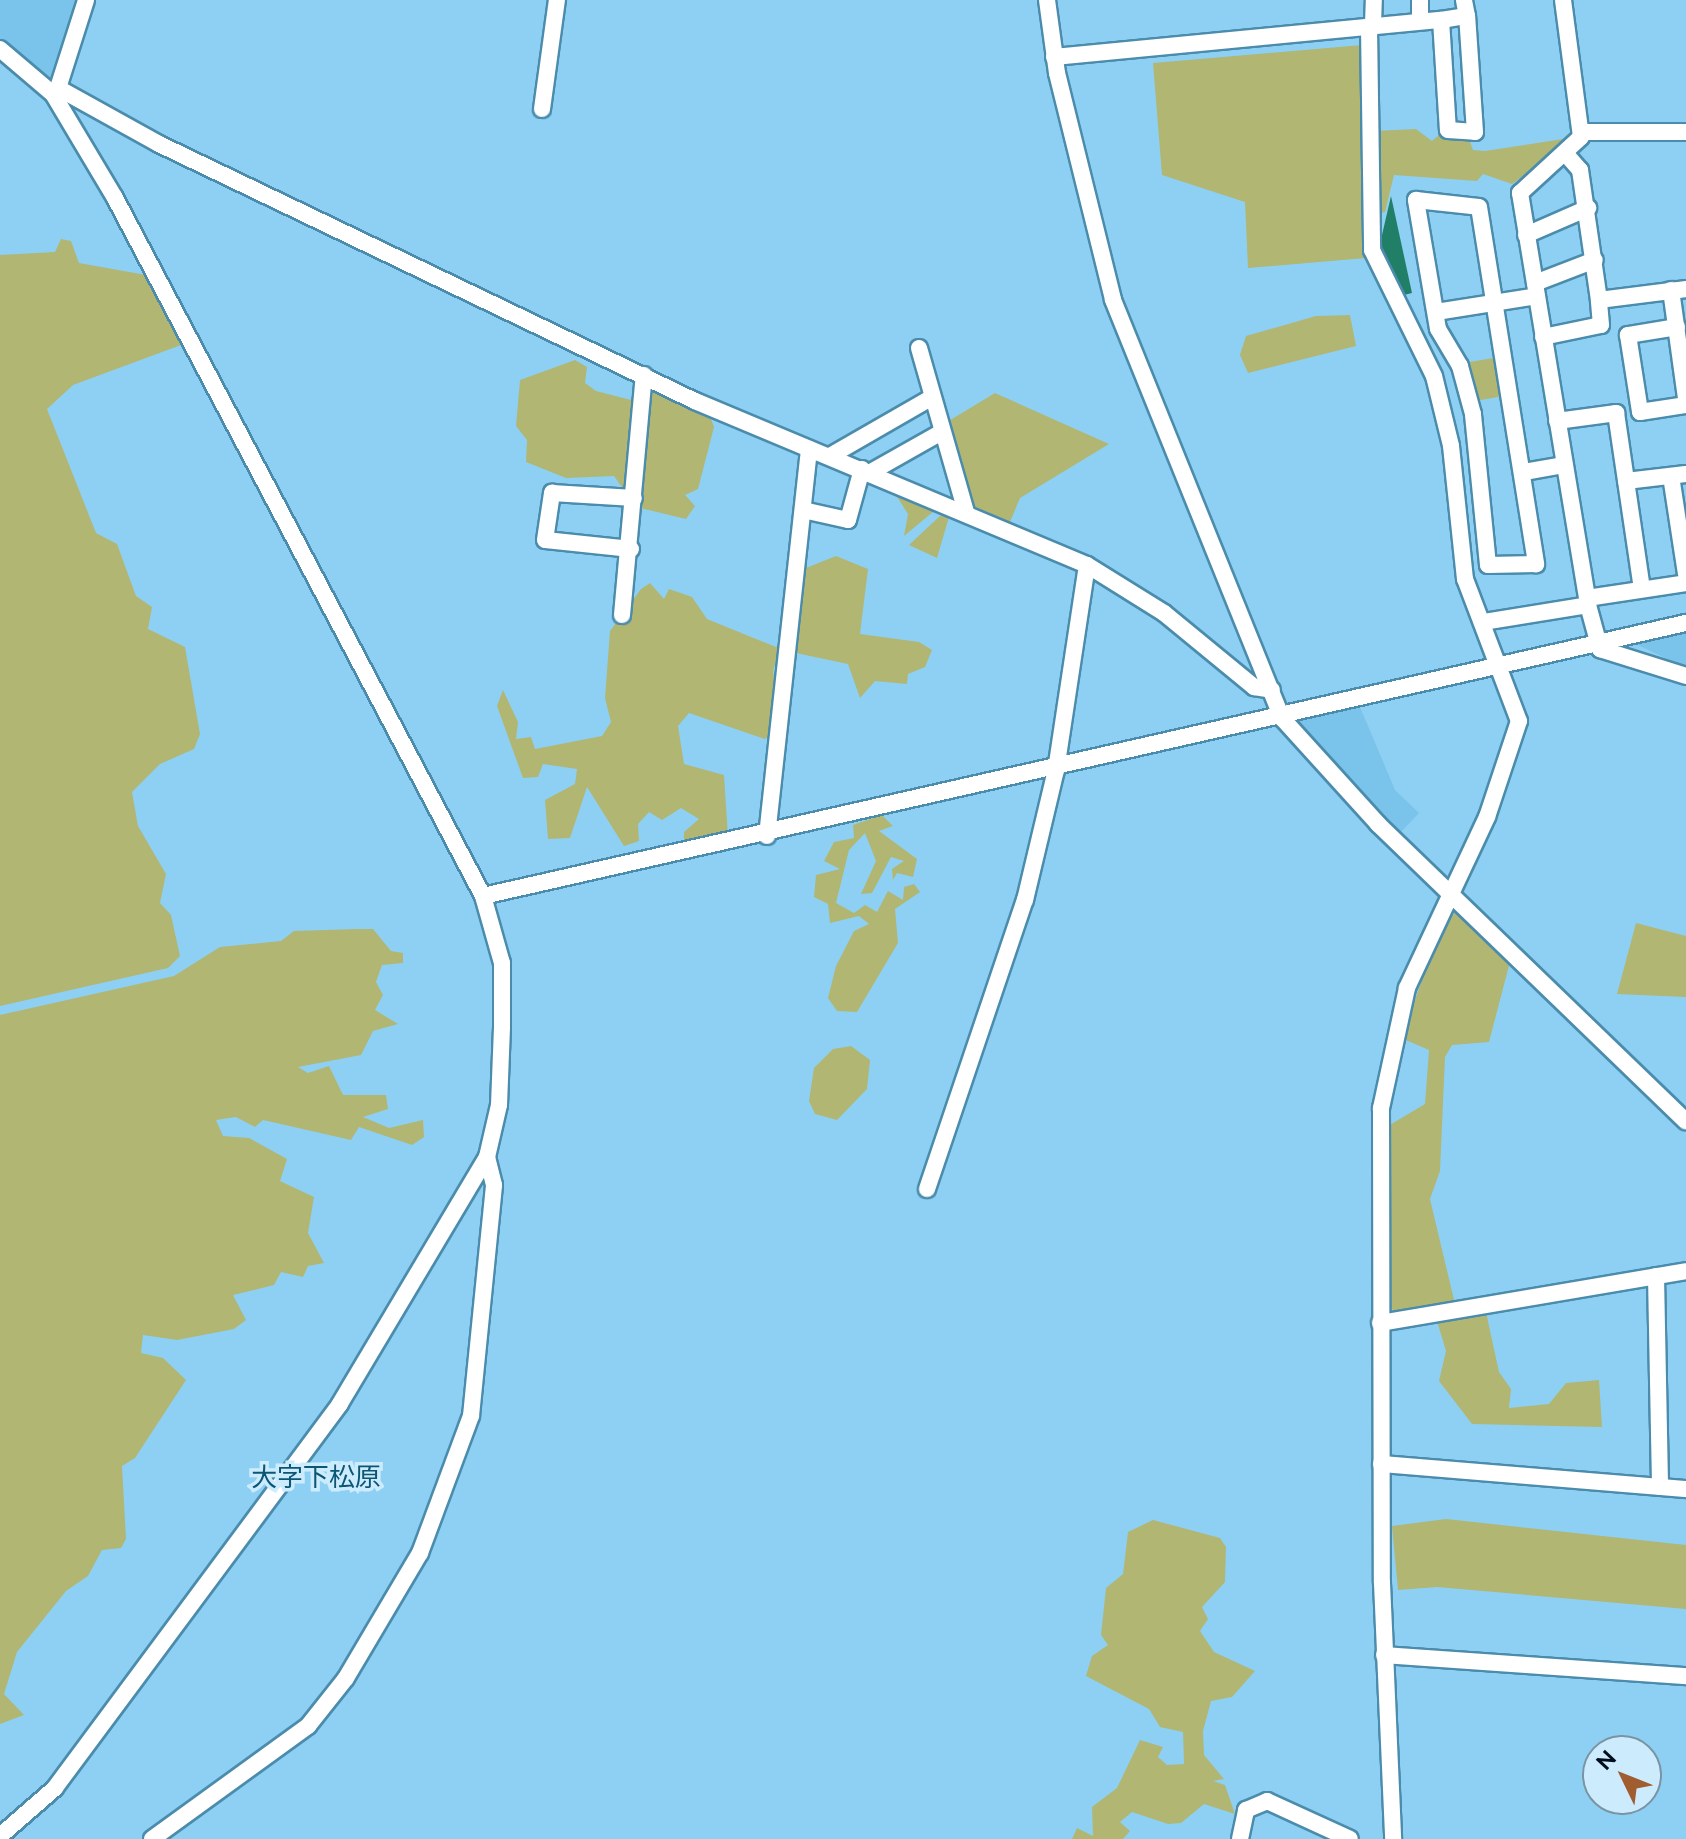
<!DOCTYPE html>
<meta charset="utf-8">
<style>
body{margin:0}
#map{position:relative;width:1686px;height:1839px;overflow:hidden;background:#8ed0f3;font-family:Raleway,"Noto Sans JP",sans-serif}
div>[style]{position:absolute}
.built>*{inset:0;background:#7ac3ea}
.green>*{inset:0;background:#b1b672}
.water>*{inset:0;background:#217e67}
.roads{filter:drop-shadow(2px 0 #4b8cac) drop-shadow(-2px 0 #4b8cac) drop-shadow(0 2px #4b8cac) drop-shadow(0 -2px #4b8cac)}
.minor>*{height:16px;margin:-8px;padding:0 8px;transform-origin:8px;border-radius:8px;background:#fff}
span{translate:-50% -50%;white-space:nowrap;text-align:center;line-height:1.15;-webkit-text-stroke:7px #ccecfe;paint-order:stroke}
.quarter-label{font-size:26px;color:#0c5674}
.north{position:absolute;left:1582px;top:1735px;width:80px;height:80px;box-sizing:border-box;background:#ccecfe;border:2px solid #7a94a3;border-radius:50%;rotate:313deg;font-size:22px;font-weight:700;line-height:32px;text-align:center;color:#000f1b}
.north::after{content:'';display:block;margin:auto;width:28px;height:36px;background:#a15c2f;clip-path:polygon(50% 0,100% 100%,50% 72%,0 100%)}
</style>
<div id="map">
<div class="built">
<div style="clip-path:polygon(0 0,79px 0,53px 82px,0 41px)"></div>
<div style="clip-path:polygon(1686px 628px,1686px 668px,1638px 645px,1639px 639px)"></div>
<div style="clip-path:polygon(1360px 707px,1395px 790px,1419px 813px,1399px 834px,1297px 721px)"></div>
</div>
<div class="green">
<div style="clip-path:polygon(1362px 45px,1366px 258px,1248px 268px,1245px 202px,1162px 175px,1153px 63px)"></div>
<div style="clip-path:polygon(1416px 129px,1432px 141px,1440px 134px,1469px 139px,1473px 150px,1485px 151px,1576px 137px,1512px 184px,1483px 174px,1477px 181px,1394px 175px,1385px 212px,1377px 214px,1374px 131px)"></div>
<div style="clip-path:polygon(61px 239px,71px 241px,79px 263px,146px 275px,181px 345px,73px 385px,47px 409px,96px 533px,117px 544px,136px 596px,152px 607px,148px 629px,185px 647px,200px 734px,194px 749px,160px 764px,132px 792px,138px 826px,166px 874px,160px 903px,171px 915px,180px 956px,168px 968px,0 1006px,0 255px,55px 252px)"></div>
<div style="clip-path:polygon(1350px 315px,1356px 346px,1248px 373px,1240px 355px,1246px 336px,1316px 316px)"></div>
<div style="clip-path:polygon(1499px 357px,1504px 396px,1475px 401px,1464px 363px)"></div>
<div style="clip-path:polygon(575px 360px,587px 367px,585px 383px,596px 391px,635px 401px,650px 389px,709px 414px,714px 427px,698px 489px,685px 495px,695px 506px,686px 519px,636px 507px,614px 476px,566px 478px,526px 462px,527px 440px,516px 426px,520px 380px)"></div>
<div style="clip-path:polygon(995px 393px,1109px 444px,1020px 498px,1010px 522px,968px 505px,942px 425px)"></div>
<div style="clip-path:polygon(894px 492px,939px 507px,904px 536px,908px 514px)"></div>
<div style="clip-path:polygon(941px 515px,949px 517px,937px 558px,909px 545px)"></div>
<div style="clip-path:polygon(836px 556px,868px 569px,860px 634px,919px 642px,932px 650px,925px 667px,908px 674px,907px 684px,875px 681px,860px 698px,848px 664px,791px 652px,777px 656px,773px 672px,783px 724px,765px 739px,689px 713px,678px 726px,684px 764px,724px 775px,728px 837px,684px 844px,684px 832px,699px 819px,681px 808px,662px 820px,649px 812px,638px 824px,639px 841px,624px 846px,587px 787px,570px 838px,548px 839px,545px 800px,575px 784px,577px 769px,543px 764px,538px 777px,523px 778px,497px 706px,503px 690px,518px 722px,516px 739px,531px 737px,535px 749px,602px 736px,611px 722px,605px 698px,610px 631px,641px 589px,650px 583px,664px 599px,669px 589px,692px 597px,707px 619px,776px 647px,787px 637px,796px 572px)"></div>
<div style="clip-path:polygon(882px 815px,893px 826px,879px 831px,917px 859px,913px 877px,897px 873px,893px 880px,892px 869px,904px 861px,891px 857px,872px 893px,861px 894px,876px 861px,865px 833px,849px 850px,836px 903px,854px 913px,865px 905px,877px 912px,888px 891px,903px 900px,904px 887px,914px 884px,920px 892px,895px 909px,898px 943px,857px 1012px,837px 1011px,828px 998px,836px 966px,854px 931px,869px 924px,859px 916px,830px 923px,828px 904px,814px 897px,816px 875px,840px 869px,824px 861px,834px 842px,854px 838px,853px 825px)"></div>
<div style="clip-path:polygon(1459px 907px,1511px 958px,1489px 1042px,1452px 1045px,1445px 1057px,1440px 1171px,1430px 1199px,1455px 1304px,1484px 1303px,1499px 1372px,1511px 1389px,1509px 1408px,1549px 1404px,1566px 1383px,1599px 1380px,1602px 1427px,1472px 1424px,1439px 1381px,1446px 1351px,1434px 1311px,1396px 1316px,1389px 1303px,1388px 1126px,1425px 1104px,1429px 1050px,1401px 1038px,1439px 933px)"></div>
<div style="clip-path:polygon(1636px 923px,1686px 936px,1686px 997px,1617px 994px)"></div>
<div style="clip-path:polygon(356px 929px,373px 929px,391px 951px,403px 953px,403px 963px,382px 965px,376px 982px,383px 995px,375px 1010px,398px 1024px,373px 1031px,361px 1055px,298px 1067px,308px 1073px,329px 1066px,343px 1095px,386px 1095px,388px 1109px,363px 1117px,389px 1128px,423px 1120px,424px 1137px,412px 1145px,359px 1127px,351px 1140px,263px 1120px,255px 1127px,236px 1117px,216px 1120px,223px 1136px,249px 1138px,287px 1159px,280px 1181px,314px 1197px,308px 1233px,324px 1263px,308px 1266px,303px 1277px,281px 1272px,274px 1285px,233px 1295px,246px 1320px,234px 1329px,177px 1340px,143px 1335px,141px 1353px,163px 1358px,186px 1380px,135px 1458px,122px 1466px,126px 1539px,121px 1548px,102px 1550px,88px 1576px,66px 1591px,17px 1652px,4px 1694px,24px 1715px,0 1724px,0 1015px,174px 976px,220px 947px,281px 941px,294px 931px)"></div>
<div style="clip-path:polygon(851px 1046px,870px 1060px,867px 1089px,837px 1120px,815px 1114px,809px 1101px,814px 1068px,833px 1049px)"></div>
<div style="clip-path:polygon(1446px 1519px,1686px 1545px,1686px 1609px,1437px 1587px,1398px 1590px,1392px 1526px)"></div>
<div style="clip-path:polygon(1153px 1520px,1220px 1538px,1226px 1547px,1225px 1582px,1202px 1607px,1208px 1619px,1200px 1631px,1214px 1652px,1255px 1671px,1232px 1697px,1211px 1701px,1203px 1731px,1204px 1755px,1224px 1779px,1213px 1781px,1225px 1785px,1235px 1814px,1204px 1804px,1181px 1823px,1168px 1824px,1132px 1812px,1120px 1822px,1130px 1831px,1123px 1839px,1072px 1839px,1077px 1828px,1093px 1836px,1092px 1807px,1117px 1788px,1140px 1740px,1163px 1747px,1158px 1757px,1167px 1765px,1184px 1764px,1183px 1732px,1160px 1727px,1149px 1709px,1086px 1676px,1092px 1656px,1108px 1645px,1101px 1635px,1106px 1588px,1123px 1574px,1128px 1532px)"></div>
</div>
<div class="water">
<div style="clip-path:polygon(1391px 196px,1412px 293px,1400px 296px,1379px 248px)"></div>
</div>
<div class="roads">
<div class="minor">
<div style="left:1047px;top:0;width:74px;rotate:82.2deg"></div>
<div style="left:1057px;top:73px;width:234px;rotate:76.1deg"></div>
<div style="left:1113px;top:300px;width:451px;rotate:68deg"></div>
<div style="left:1282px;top:718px;width:143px;rotate:47.8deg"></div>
<div style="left:1378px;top:824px;width:428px;rotate:44deg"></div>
<div style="left:1563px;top:0;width:138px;rotate:82.5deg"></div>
<div style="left:1581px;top:137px;width:83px;rotate:137.4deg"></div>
<div style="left:1520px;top:193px;width:418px;rotate:80.6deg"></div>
<div style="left:1588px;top:605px;width:46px;rotate:74.7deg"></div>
<div style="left:1600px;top:649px;width:90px;rotate:17.4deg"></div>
<div style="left:1420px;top:20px;width:20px;rotate:-90deg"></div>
<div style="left:1441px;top:20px;width:110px;rotate:86.4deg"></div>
<div style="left:1448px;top:130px;width:27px;rotate:4deg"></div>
<div style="left:1475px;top:132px;width:116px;rotate:-93.9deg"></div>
<div style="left:1373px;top:24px;width:24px;rotate:-88deg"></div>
<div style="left:1369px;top:27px;width:223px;rotate:89.2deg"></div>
<div style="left:1372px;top:250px;width:140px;rotate:63.8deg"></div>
<div style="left:1434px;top:376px;width:72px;rotate:76.3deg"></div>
<div style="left:1451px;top:446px;width:134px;rotate:84deg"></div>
<div style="left:1465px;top:579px;width:152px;rotate:69.2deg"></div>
<div style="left:1519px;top:721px;width:101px;rotate:108.4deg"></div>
<div style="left:1487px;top:817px;width:189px;rotate:115.1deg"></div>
<div style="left:1407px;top:988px;width:123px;rotate:102.2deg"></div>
<div style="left:1381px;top:1108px;width:475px;rotate:89.9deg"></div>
<div style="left:1382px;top:1583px;width:256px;rotate:87.5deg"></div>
<div style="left:0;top:49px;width:70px;rotate:40.3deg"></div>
<div style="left:53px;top:94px;width:121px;rotate:59.2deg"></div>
<div style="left:115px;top:198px;width:789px;rotate:62.2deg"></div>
<div style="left:483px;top:896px;width:70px;rotate:74.2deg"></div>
<div style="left:502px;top:963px;width:64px;rotate:90deg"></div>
<div style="left:502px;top:1027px;width:78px;rotate:92.2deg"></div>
<div style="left:499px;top:1105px;width:53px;rotate:103deg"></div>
<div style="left:487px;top:1157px;width:287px;rotate:120.8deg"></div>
<div style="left:340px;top:1404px;width:478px;rotate:126.6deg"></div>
<div style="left:55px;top:1788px;width:73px;rotate:138.9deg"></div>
<div style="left:1054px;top:57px;width:389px;rotate:-5.5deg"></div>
<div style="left:1441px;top:20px;width:26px;rotate:-9deg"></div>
<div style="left:1467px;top:16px;width:16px;rotate:-101deg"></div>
<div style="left:58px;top:88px;width:92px;rotate:-72.3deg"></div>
<div style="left:53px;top:94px;width:8px;rotate:-50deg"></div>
<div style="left:58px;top:88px;width:115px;rotate:29deg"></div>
<div style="left:159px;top:144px;width:594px;rotate:25.62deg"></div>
<div style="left:695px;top:401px;width:425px;rotate:22.7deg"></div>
<div style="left:1087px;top:565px;width:91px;rotate:31.9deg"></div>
<div style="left:1164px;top:613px;width:117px;rotate:39.4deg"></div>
<div style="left:1254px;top:687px;width:18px;rotate:9deg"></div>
<div style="left:542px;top:109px;width:110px;rotate:-82.2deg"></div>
<div style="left:1582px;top:132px;width:104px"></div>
<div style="left:1565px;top:153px;width:23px;rotate:49deg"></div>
<div style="left:1580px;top:170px;width:131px;rotate:81.7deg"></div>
<div style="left:1416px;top:200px;width:63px;rotate:6.3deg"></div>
<div style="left:1479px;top:207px;width:362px;rotate:80.9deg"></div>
<div style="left:1536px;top:564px;width:48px;rotate:178.8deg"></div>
<div style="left:1488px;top:565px;width:152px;rotate:-95.7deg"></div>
<div style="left:1473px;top:414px;width:50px;rotate:-105.2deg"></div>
<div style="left:1460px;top:366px;width:43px;rotate:-120.7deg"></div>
<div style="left:1438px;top:329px;width:131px;rotate:-99.7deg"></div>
<div style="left:1526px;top:235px;width:68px;rotate:-23.5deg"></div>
<div style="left:1535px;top:283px;width:64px;rotate:-21deg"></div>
<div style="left:1671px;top:290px;width:109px;rotate:82.1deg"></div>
<div style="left:1436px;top:312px;width:102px;rotate:-9deg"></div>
<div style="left:1677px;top:327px;width:50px;rotate:170.7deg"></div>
<div style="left:1628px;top:335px;width:78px;rotate:81.1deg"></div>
<div style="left:1640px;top:412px;width:47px;rotate:-8.7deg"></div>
<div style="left:1543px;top:337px;width:59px;rotate:-11.7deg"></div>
<div style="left:1601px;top:325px;width:25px;rotate:-95deg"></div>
<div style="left:1599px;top:300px;width:88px;rotate:-7.2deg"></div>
<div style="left:919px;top:348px;width:171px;rotate:74deg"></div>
<div style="left:1557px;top:421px;width:60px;rotate:-7.7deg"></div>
<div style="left:1616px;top:413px;width:178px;rotate:81.6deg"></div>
<div style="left:830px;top:456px;width:114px;rotate:-29.9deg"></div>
<div style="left:871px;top:472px;width:79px;rotate:-29.5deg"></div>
<div style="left:1524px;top:472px;width:41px;rotate:-9.9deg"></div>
<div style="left:1671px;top:476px;width:99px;rotate:81.3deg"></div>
<div style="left:1626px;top:481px;width:60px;rotate:-6.7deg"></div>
<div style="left:803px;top:510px;width:46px;rotate:12.5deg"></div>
<div style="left:848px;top:520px;width:53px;rotate:-74.6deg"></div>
<div style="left:631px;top:549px;width:86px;rotate:-174deg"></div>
<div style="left:545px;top:540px;width:48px;rotate:-81.5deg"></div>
<div style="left:552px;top:493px;width:82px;rotate:3.5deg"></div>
<div style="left:1587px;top:598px;width:100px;rotate:-8.6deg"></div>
<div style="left:622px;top:615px;width:241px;rotate:-84.8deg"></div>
<div style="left:1483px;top:622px;width:106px;rotate:-9.2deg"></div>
<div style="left:767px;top:836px;width:389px;rotate:-83.8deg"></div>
<div style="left:483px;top:896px;width:1234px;rotate:-12.79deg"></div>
<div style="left:927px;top:1189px;width:305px;rotate:-71.3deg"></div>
<div style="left:1025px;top:900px;width:134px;rotate:-76.6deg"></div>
<div style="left:1056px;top:770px;width:207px;rotate:-81.4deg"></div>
<div style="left:1656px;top:1276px;width:211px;rotate:88.9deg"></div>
<div style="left:1380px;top:1323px;width:310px;rotate:-9.6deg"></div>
<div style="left:1381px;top:1464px;width:306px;rotate:4.7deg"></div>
<div style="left:1384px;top:1655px;width:303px;rotate:4deg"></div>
<div style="left:152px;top:1839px;width:193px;rotate:-35.9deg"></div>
<div style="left:308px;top:1726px;width:61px;rotate:-51.6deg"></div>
<div style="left:346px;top:1678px;width:145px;rotate:-59.4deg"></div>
<div style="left:420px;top:1553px;width:146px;rotate:-69.6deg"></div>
<div style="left:471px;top:1416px;width:232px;rotate:-84.3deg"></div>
<div style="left:494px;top:1185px;width:29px;rotate:-104deg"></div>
<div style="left:1240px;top:1839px;width:30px;rotate:-78deg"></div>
<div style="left:1246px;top:1810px;width:23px;rotate:-23deg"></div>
<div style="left:1267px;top:1801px;width:91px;rotate:24.6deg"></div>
</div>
</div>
<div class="quarter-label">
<span style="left:316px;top:1478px">大字下松原</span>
</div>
<div class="north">N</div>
</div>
